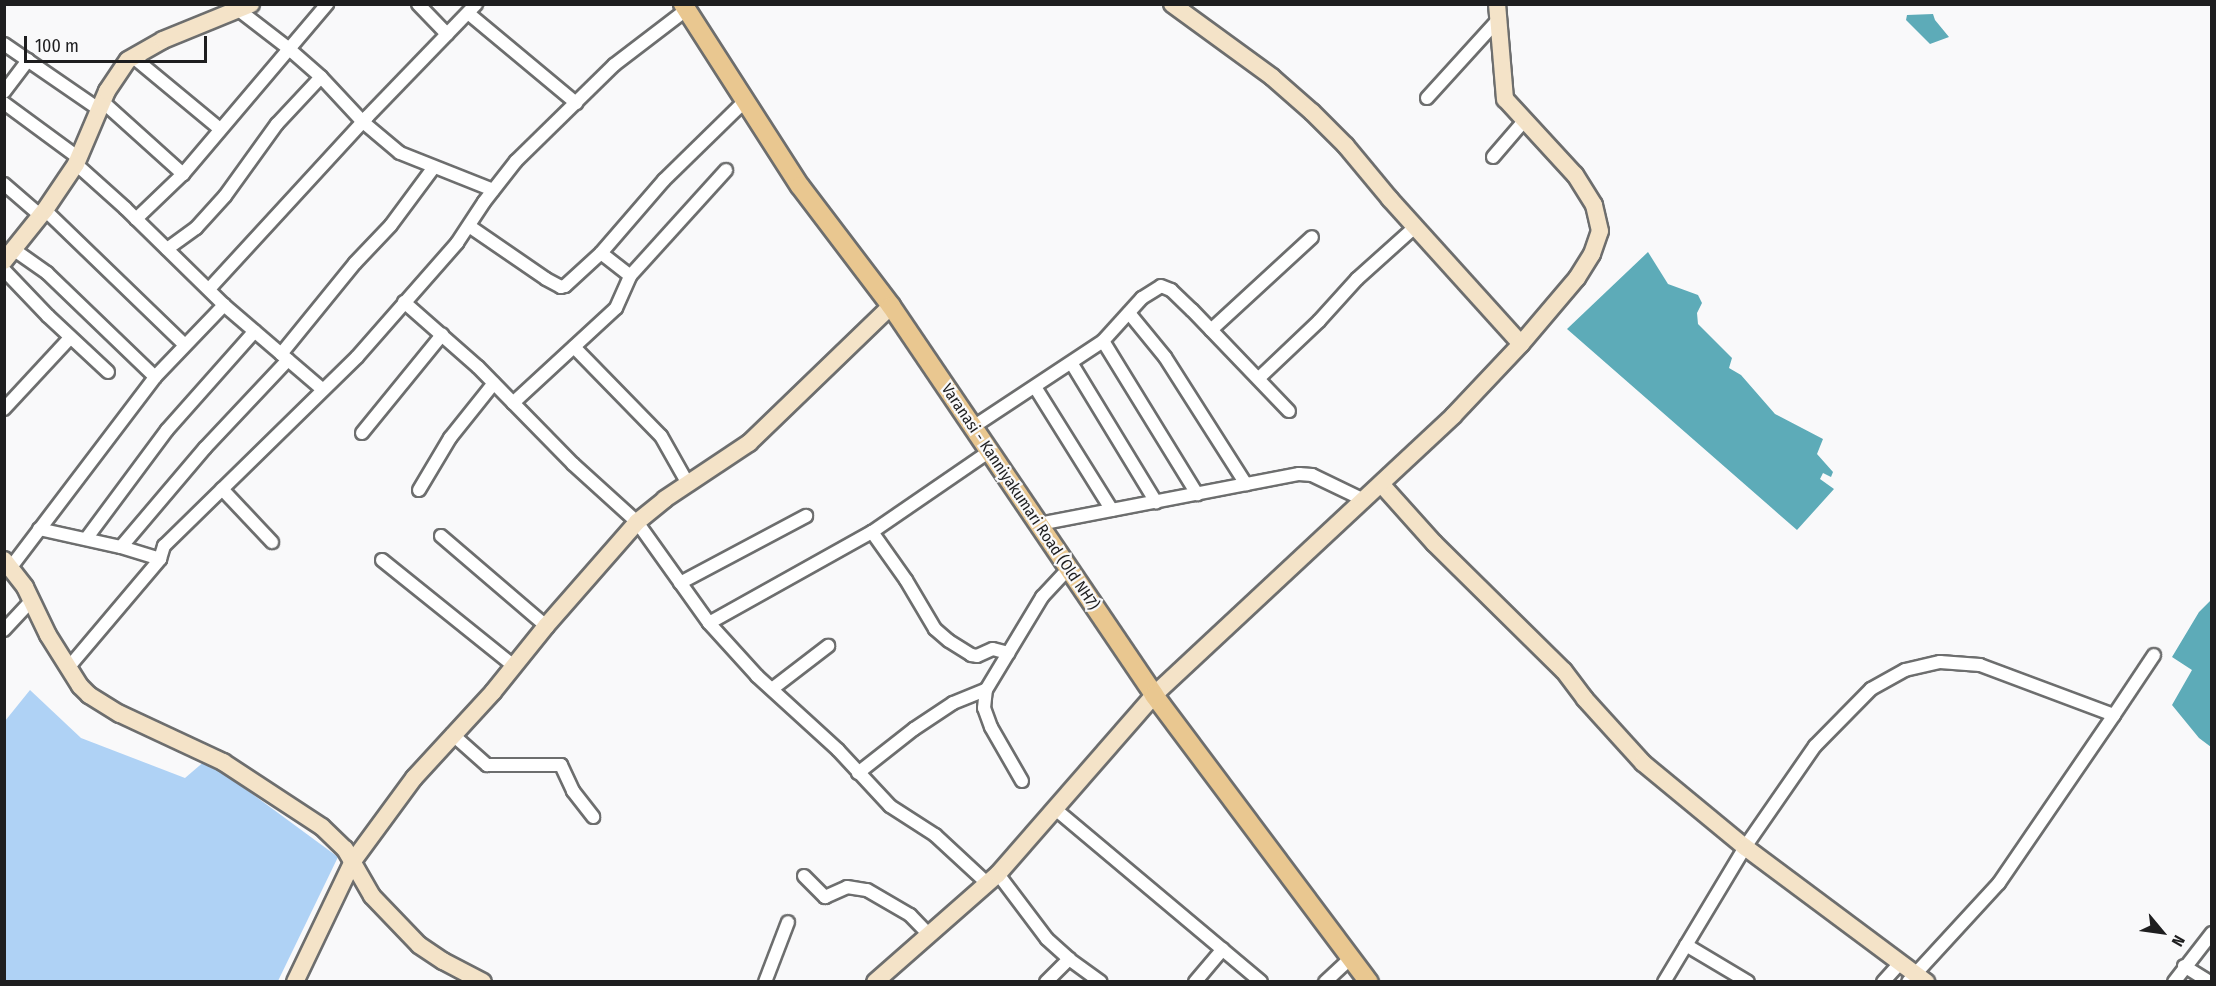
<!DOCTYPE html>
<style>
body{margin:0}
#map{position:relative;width:2216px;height:986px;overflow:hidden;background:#f9f9fa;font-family:"Fira Sans Condensed",sans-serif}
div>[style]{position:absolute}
.green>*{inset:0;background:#afd2f5}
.water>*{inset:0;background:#5dabb8}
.roads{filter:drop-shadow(2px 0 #6d6e6e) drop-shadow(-2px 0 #6d6e6e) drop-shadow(0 2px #6d6e6e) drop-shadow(0 -2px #6d6e6e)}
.street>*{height:12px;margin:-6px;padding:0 6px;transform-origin:6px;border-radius:6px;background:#fff}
.secondary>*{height:16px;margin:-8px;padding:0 8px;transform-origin:8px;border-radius:8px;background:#f4e3c8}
.primary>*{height:18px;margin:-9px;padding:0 9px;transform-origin:9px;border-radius:9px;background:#e9c790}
span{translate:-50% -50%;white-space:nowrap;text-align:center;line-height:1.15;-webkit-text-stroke:4.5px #f9f9fa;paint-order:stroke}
.street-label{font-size:16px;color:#1e1e1f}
.frame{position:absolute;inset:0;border:6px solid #1e1e1f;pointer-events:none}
.north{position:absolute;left:2132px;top:902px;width:60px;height:60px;-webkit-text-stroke:4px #f9f9fa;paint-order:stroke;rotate:119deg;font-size:16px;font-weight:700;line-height:24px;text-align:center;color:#1e1e1f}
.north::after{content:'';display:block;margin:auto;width:21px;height:27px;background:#1e1e1f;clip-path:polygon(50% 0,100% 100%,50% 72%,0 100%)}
.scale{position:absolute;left:24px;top:36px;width:183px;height:27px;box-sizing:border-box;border:3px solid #1e1e1f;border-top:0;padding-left:8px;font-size:18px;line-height:21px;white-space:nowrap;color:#1e1e1f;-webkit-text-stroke:4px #f9f9fa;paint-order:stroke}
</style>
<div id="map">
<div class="green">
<div style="clip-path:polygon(30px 690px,81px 738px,185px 778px,206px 760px,338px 857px,278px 981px,5px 982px,5px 721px)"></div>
</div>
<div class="water">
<div style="clip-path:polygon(1933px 14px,1935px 20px,1949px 37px,1930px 44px,1906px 20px,1907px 15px)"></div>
<div style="clip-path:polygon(1648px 252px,1668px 284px,1698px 295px,1702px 303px,1697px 313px,1698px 324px,1732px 358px,1729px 368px,1741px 375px,1775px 414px,1823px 439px,1817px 454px,1833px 472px,1831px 477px,1823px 473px,1820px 479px,1834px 489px,1797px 530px,1567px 329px)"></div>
<div style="clip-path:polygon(2211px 600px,2211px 747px,2199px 738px,2172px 705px,2192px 670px,2172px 657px,2199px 612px)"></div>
</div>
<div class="roads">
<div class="street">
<div style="left:418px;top:4px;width:42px;rotate:46deg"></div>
<div style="left:240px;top:11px;width:61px;rotate:37.6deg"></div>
<div style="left:288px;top:48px;width:44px;rotate:41.3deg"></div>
<div style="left:321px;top:77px;width:62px;rotate:47deg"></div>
<div style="left:363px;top:122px;width:48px;rotate:40deg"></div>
<div style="left:400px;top:153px;width:100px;rotate:21.7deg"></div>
<div style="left:468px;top:13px;width:141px;rotate:39.8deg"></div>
<div style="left:4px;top:44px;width:116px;rotate:34.5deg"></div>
<div style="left:133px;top:57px;width:113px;rotate:39.6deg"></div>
<div style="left:4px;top:92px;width:40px;rotate:-53deg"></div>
<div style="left:1427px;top:98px;width:104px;rotate:-47.7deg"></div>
<div style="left:103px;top:102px;width:108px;rotate:42deg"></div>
<div style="left:4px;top:103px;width:93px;rotate:36.3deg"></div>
<div style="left:1493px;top:157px;width:48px;rotate:-49.3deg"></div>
<div style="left:76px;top:164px;width:66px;rotate:41.9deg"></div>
<div style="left:125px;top:208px;width:139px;rotate:44.4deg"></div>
<div style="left:224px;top:305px;width:130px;rotate:40.6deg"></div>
<div style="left:4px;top:184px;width:49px;rotate:40.9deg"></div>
<div style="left:45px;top:210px;width:194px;rotate:44deg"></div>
<div style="left:136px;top:219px;width:65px;rotate:-43.8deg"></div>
<div style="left:183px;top:174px;width:223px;rotate:-49.7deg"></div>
<div style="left:469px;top:226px;width:93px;rotate:34.5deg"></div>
<div style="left:546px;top:279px;width:17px;rotate:28deg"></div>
<div style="left:561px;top:287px;width:4px;rotate:-14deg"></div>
<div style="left:565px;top:286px;width:49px;rotate:-42.5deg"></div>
<div style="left:601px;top:253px;width:96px;rotate:-49.2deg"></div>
<div style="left:664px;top:180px;width:113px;rotate:-44.3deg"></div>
<div style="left:13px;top:249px;width:42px;rotate:35.2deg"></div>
<div style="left:47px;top:273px;width:150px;rotate:43.9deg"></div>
<div style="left:167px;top:249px;width:36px;rotate:-36deg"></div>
<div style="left:196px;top:228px;width:43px;rotate:-47.8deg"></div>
<div style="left:225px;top:196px;width:89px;rotate:-54.2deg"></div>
<div style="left:277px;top:124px;width:64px;rotate:-46.9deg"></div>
<div style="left:601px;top:253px;width:37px;rotate:38deg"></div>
<div style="left:4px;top:270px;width:64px;rotate:46.3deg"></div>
<div style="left:48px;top:316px;width:82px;rotate:43deg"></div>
<div style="left:209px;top:289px;width:234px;rotate:-47.4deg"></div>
<div style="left:367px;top:117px;width:157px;rotate:-46deg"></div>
<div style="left:404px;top:302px;width:98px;rotate:41.3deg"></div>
<div style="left:478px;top:367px;width:136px;rotate:45.6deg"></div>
<div style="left:573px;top:464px;width:86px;rotate:42.2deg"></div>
<div style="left:637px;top:522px;width:124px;rotate:54.5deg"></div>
<div style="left:709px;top:623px;width:72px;rotate:47.8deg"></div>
<div style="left:757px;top:676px;width:110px;rotate:42.4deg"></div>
<div style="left:838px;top:750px;width:76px;rotate:47.1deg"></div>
<div style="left:890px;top:806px;width:54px;rotate:32.8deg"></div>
<div style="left:935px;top:835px;width:72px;rotate:42.8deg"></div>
<div style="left:1129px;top:313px;width:57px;rotate:50.7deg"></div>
<div style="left:1165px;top:357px;width:151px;rotate:57.5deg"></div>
<div style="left:1211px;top:330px;width:137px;rotate:-42.6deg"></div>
<div style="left:1103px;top:341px;width:180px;rotate:58.4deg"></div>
<div style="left:574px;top:347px;width:124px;rotate:45.7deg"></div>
<div style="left:661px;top:436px;width:55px;rotate:60.6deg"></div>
<div style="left:281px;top:354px;width:117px;rotate:-50.9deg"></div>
<div style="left:355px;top:263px;width:52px;rotate:-46.5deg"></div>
<div style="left:391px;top:225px;width:72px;rotate:-53.4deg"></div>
<div style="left:1072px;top:364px;width:162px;rotate:58.7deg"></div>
<div style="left:1259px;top:378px;width:83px;rotate:-43.5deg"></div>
<div style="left:1319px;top:321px;width:57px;rotate:-47.9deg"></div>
<div style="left:1357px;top:279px;width:78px;rotate:-41.9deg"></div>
<div style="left:1035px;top:387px;width:145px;rotate:58deg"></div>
<div style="left:513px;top:403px;width:140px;rotate:-42.7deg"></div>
<div style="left:616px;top:308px;width:35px;rotate:-66deg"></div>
<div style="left:630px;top:276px;width:143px;rotate:-47.8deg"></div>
<div style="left:4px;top:409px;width:97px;rotate:-47.1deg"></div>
<div style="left:973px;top:427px;width:156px;rotate:-33.5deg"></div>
<div style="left:1103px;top:341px;width:58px;rotate:-47.8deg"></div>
<div style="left:1142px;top:298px;width:22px;rotate:-32deg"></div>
<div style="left:1161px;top:286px;width:11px;rotate:22deg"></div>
<div style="left:1171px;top:290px;width:29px;rotate:44deg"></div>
<div style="left:1192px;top:310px;width:140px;rotate:46.2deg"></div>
<div style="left:362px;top:433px;width:127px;rotate:-50.8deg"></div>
<div style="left:222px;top:489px;width:73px;rotate:46.7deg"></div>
<div style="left:419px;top:490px;width:61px;rotate:-59.2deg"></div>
<div style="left:450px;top:438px;width:70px;rotate:-51.3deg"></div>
<div style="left:1039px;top:524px;width:265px;rotate:-10.9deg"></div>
<div style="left:1299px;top:474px;width:13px;rotate:4deg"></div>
<div style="left:1312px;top:475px;width:58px;rotate:25.7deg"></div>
<div style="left:39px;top:529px;width:84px;rotate:12.4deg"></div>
<div style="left:121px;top:547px;width:41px;rotate:17.1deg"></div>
<div style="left:872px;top:532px;width:59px;rotate:54.7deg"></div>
<div style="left:906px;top:580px;width:57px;rotate:59.4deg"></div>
<div style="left:935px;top:629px;width:18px;rotate:41deg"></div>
<div style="left:949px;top:641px;width:26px;rotate:32deg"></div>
<div style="left:971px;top:655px;width:6px;rotate:9deg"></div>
<div style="left:977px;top:656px;width:17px;rotate:-24deg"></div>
<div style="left:993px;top:649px;width:16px;rotate:15deg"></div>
<div style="left:441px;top:536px;width:138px;rotate:40.6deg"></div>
<div style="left:86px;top:539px;width:136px;rotate:-53.4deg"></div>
<div style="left:167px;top:430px;width:132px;rotate:-48.4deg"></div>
<div style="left:121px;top:547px;width:130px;rotate:-49.7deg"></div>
<div style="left:205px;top:448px;width:121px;rotate:-46.7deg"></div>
<div style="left:382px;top:560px;width:169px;rotate:38.8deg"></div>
<div style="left:11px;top:567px;width:238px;rotate:-52.8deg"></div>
<div style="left:155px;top:377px;width:100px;rotate:-46.2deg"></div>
<div style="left:680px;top:583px;width:143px;rotate:-28deg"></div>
<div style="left:709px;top:623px;width:187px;rotate:-29.2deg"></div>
<div style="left:872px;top:532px;width:143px;rotate:-34.5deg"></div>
<div style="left:4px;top:630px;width:40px;rotate:-47deg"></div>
<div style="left:68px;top:668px;width:143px;rotate:-49.8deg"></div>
<div style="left:160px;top:559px;width:14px;rotate:-73deg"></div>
<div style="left:164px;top:546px;width:270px;rotate:-44.4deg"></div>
<div style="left:357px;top:357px;width:152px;rotate:-48.7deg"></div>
<div style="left:457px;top:243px;width:49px;rotate:-56.6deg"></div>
<div style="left:484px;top:202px;width:52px;rotate:-52deg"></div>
<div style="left:516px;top:161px;width:137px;rotate:-44.4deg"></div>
<div style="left:614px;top:65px;width:91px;rotate:-37.4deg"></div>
<div style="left:772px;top:689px;width:71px;rotate:-37.5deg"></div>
<div style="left:2114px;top:715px;width:72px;rotate:-56.3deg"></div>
<div style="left:452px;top:734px;width:47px;rotate:41.5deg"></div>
<div style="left:487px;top:765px;width:74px"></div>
<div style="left:561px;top:765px;width:29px;rotate:65deg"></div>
<div style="left:573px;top:791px;width:33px;rotate:52deg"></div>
<div style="left:858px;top:773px;width:71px;rotate:-38.2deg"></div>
<div style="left:914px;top:729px;width:47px;rotate:-33.7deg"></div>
<div style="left:953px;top:703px;width:35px;rotate:-22deg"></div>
<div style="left:1022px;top:781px;width:62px;rotate:-119.9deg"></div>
<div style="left:991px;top:727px;width:20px;rotate:-110deg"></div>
<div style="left:984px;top:708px;width:18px;rotate:-84deg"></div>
<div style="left:986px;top:690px;width:109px;rotate:-58.9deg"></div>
<div style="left:1042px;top:597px;width:40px;rotate:-47deg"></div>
<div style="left:1054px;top:808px;width:270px;rotate:40deg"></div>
<div style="left:998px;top:874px;width:81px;rotate:53deg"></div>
<div style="left:1047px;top:939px;width:30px;rotate:42deg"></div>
<div style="left:1069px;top:959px;width:39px;rotate:36deg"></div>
<div style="left:804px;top:876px;width:30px;rotate:45deg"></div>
<div style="left:825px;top:897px;width:24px;rotate:-24deg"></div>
<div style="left:847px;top:887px;width:20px;rotate:9deg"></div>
<div style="left:867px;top:890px;width:50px;rotate:30.2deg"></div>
<div style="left:910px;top:915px;width:28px;rotate:46deg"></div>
<div style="left:1686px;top:945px;width:72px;rotate:30.8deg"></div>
<div style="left:2184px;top:966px;width:31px;rotate:32deg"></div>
<div style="left:765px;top:982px;width:64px;rotate:-69deg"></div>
<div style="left:1046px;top:982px;width:33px;rotate:-45deg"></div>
<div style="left:1195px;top:982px;width:43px;rotate:-49.7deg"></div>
<div style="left:1325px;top:982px;width:35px;rotate:-43deg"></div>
<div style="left:1664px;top:982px;width:157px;rotate:-59deg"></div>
<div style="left:1745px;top:847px;width:123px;rotate:-55.3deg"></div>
<div style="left:1815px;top:746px;width:80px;rotate:-45.5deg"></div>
<div style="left:1871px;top:689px;width:39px;rotate:-29deg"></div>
<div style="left:1905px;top:670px;width:36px;rotate:-13deg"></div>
<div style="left:1940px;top:662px;width:40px;rotate:4.3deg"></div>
<div style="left:1980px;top:665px;width:143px;rotate:20.5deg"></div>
<div style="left:2114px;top:715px;width:204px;rotate:124.4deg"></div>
<div style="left:1999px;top:883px;width:134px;rotate:132.6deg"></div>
<div style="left:1883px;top:982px;width:25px;rotate:-48deg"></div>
<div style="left:2174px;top:982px;width:62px;rotate:-52.2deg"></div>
</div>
<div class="secondary">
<div style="left:1172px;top:4px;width:124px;rotate:36.1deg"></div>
<div style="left:1272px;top:77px;width:53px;rotate:41.2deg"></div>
<div style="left:1312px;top:112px;width:48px;rotate:45deg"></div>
<div style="left:1346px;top:146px;width:69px;rotate:50.3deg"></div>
<div style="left:1390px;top:199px;width:195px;rotate:47.9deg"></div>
<div style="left:4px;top:261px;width:65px;rotate:-51.2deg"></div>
<div style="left:45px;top:210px;width:55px;rotate:-56deg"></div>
<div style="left:76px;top:164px;width:79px;rotate:-67deg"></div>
<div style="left:107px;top:91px;width:37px;rotate:-56deg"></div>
<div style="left:128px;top:60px;width:40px;rotate:-29.7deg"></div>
<div style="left:163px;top:40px;width:95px;rotate:-22.2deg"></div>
<div style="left:1382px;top:485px;width:78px;rotate:48.1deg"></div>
<div style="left:1434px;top:543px;width:182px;rotate:44.6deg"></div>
<div style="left:1564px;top:671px;width:35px;rotate:53deg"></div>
<div style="left:1585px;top:699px;width:86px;rotate:47.8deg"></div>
<div style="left:1643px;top:763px;width:132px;rotate:39.5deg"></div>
<div style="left:1745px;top:847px;width:226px;rotate:36.7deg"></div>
<div style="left:4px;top:560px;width:34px;rotate:52deg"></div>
<div style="left:25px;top:587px;width:53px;rotate:64.4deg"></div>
<div style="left:48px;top:635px;width:60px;rotate:57.9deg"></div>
<div style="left:80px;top:686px;width:13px;rotate:45deg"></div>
<div style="left:89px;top:695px;width:36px;rotate:32deg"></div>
<div style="left:120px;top:714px;width:114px;rotate:25deg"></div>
<div style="left:223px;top:762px;width:118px;rotate:33.3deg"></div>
<div style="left:322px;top:827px;width:32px;rotate:44deg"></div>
<div style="left:345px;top:849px;width:54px;rotate:60.1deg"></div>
<div style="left:372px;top:896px;width:68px;rotate:46.2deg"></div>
<div style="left:419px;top:945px;width:29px;rotate:34deg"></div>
<div style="left:443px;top:961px;width:45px;rotate:27.7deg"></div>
<div style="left:295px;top:982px;width:134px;rotate:-64.4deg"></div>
<div style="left:353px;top:861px;width:103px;rotate:-53.7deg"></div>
<div style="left:414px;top:778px;width:117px;rotate:-47.4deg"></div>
<div style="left:493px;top:692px;width:85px;rotate:-51.2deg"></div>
<div style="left:546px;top:626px;width:138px;rotate:-48.8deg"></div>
<div style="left:637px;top:522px;width:36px;rotate:-39deg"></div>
<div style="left:665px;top:499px;width:101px;rotate:-33.7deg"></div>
<div style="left:749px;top:443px;width:197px;rotate:-44deg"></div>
<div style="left:875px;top:982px;width:164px;rotate:-41.3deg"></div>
<div style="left:998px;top:874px;width:237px;rotate:-48.9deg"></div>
<div style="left:1154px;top:695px;width:409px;rotate:-43deg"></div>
<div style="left:1453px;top:416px;width:99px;rotate:-46.6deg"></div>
<div style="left:1521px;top:344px;width:87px;rotate:-49.7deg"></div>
<div style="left:1577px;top:278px;width:28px;rotate:-58deg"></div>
<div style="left:1592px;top:254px;width:24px;rotate:-71deg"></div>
<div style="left:1600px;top:231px;width:27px;rotate:-103deg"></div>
<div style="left:1594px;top:205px;width:36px;rotate:-122deg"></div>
<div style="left:1575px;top:175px;width:103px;rotate:-132.6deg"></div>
<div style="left:1505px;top:99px;width:95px;rotate:-94.8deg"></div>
</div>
<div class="primary">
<div style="left:683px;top:4px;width:216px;rotate:57.3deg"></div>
<div style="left:800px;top:186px;width:151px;rotate:52.8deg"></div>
<div style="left:891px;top:306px;width:470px;rotate:55.9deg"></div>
<div style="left:1154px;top:695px;width:359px;rotate:53.2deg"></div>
</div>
</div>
<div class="street-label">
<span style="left:1020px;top:497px;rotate:56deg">Varanasi - Kanniyakumari Road (Old NH7)</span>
</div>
<div class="frame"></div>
<div class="north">N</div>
<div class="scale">100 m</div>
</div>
